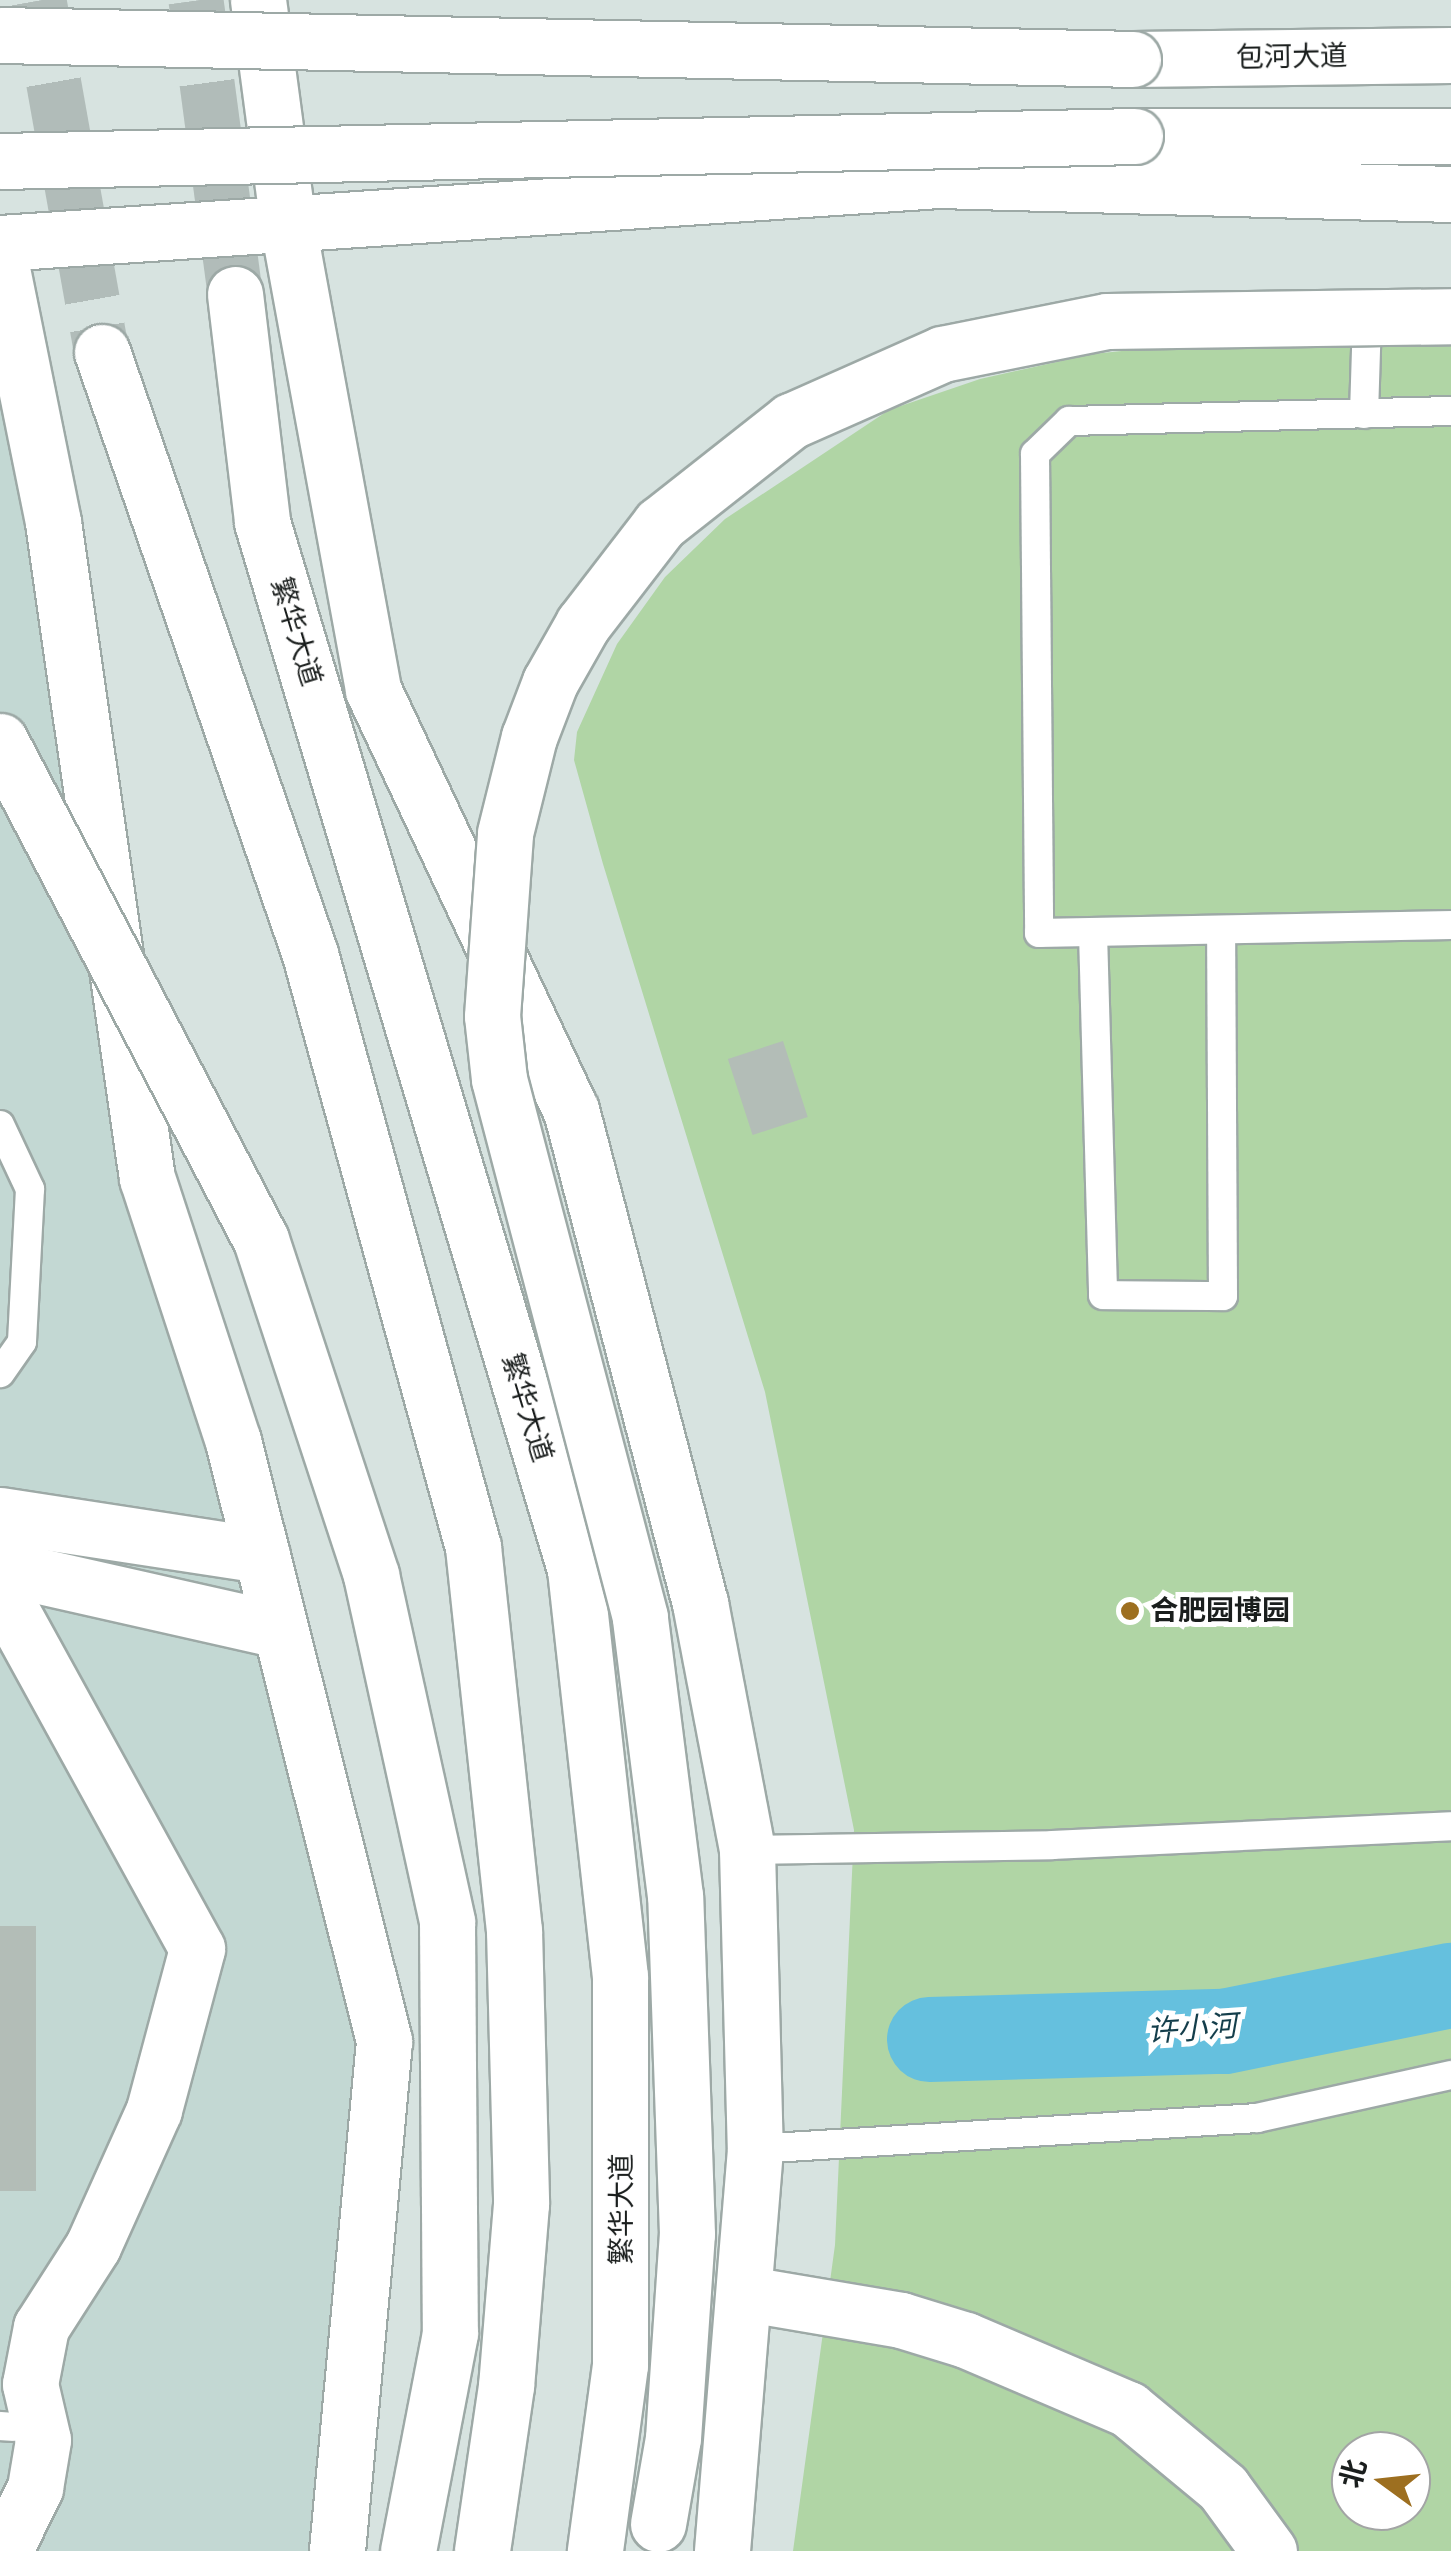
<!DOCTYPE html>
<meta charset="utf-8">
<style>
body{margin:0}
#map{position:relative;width:1451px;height:2551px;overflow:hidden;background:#d7e3e0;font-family:Arial,"Noto Sans SC",sans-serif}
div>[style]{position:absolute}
.built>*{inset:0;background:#c3d8d3}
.green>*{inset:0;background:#b0d5a5}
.river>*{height:85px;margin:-42.5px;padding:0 42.5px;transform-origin:42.5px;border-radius:42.5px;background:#65c0de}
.building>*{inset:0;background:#b3bdb7;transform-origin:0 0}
.primary-tunnel>*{height:55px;margin-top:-27.5px;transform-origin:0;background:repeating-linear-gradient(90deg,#b1bcb9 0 55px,transparent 0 83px)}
.roads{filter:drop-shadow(2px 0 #9da9a6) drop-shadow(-2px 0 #9da9a6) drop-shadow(0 2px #9da9a6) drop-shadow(0 -2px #9da9a6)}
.service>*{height:28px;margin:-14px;padding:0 14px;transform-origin:14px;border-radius:14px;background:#fff}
.minor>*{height:55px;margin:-27.5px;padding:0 27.5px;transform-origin:27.5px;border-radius:27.5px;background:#fff}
.tertiary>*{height:55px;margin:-27.5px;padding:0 27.5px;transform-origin:27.5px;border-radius:27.5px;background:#fff}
.primary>*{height:55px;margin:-27.5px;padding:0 27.5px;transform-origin:27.5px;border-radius:27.5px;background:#fff}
.trunk>*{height:55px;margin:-27.5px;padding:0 27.5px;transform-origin:27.5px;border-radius:27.5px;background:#fff}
.bridges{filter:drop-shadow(2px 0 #9da9a6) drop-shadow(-2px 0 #9da9a6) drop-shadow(0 2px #9da9a6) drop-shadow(0 -2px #9da9a6)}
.trunk-bridge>*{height:55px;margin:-27.5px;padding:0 27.5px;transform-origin:27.5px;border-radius:27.5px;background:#fff}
.dots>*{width:28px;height:28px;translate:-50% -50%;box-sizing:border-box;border:5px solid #fff;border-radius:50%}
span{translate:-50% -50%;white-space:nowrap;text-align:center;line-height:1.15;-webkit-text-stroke:10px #fff;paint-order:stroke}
.street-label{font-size:28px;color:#1a1e1d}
.poi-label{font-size:28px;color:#1a1e1d;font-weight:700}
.left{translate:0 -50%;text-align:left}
.water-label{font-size:30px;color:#143e4b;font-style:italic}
.north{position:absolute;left:1331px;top:2431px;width:100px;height:100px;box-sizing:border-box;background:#fff;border:2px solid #a3a5a5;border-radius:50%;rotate:285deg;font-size:28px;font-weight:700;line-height:40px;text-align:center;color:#1a1e1d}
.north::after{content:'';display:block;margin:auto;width:35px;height:45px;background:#9d6f20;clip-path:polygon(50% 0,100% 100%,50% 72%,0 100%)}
</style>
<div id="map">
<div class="built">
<div style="clip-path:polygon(0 259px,147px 1178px,384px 2041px,337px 2551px,0 2551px)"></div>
</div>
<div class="green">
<div style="clip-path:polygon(evenodd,1451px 337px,1451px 2551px,793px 2551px,835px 2245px,854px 1830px,765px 1392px,603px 864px,574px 760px,577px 732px,617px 644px,665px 577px,725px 519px,889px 410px,980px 379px,1093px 354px,1217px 341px,1451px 337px,1351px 2451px,1411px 2451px,1411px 2511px,1351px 2511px,1351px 2451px)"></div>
</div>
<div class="river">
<div style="left:929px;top:2039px;width:295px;rotate:-1.6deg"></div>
<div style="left:1224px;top:2031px;width:232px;rotate:-11.5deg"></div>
</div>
<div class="building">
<div style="left:783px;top:1041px;width:80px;height:58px;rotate:72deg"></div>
<div style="left:0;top:1926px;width:36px;height:265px"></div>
</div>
<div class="primary-tunnel">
<div style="left:39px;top:0;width:358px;rotate:79.9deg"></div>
<div style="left:196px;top:0;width:297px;rotate:82.4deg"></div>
</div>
<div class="roads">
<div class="service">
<div style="left:1451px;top:411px;width:382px;rotate:178.5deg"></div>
<div style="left:1069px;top:421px;width:47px;rotate:135.9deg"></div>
<div style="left:1035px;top:454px;width:479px;rotate:89.5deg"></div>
<div style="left:1039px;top:933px;width:412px;rotate:-1.1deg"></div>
<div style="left:1364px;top:414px;width:97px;rotate:-88.2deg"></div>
<div style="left:1093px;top:933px;width:362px;rotate:88.4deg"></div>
<div style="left:1103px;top:1295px;width:120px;rotate:0.5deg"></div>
<div style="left:1223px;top:1296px;width:366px;rotate:-90.3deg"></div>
<div style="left:0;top:1125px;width:71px;rotate:64.9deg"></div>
<div style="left:30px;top:1189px;width:153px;rotate:93deg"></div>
<div style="left:22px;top:1342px;width:38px;rotate:125deg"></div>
<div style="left:747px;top:1850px;width:305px;rotate:-0.9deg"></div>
<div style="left:1052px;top:1845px;width:399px;rotate:-2.7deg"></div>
<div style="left:755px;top:2149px;width:503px;rotate:-3.53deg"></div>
<div style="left:1257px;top:2118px;width:199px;rotate:-12.5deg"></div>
<div style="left:0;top:2426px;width:13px;rotate:4deg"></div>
</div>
<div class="minor">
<div style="left:0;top:1515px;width:265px;rotate:8.7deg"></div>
<div style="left:0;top:1567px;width:287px;rotate:12.7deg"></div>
<div style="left:0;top:1590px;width:409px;rotate:61.2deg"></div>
<div style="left:197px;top:1949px;width:167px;rotate:105deg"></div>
<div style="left:154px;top:2110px;width:149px;rotate:114.2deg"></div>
<div style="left:93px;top:2246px;width:96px;rotate:122.7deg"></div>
<div style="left:41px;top:2327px;width:58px;rotate:100.9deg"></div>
<div style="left:30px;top:2384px;width:57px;rotate:76.9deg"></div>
<div style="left:43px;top:2440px;width:49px;rotate:99.5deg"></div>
<div style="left:35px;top:2488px;width:70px;rotate:116.2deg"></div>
</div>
<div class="tertiary">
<div style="left:748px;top:2294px;width:155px;rotate:9.6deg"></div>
<div style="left:901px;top:2320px;width:68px;rotate:17.1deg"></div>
<div style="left:966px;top:2340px;width:176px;rotate:23.1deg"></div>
<div style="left:1128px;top:2409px;width:124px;rotate:39.7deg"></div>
<div style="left:1223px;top:2488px;width:78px;rotate:53.9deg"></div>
</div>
<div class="primary">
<div style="left:258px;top:0;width:228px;rotate:82.4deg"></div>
<div style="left:288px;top:226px;width:472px;rotate:79.6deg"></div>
<div style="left:373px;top:690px;width:464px;rotate:64.8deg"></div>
<div style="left:571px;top:1110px;width:510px;rotate:75.34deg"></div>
<div style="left:700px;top:1603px;width:251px;rotate:79.2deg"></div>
<div style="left:747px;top:1850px;width:299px;rotate:88.5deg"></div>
<div style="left:755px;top:2149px;width:403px;rotate:94.7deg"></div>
<div style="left:0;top:259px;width:268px;rotate:78.6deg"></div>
<div style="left:53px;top:522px;width:663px;rotate:81.85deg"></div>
<div style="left:147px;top:1178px;width:277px;rotate:71.9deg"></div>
<div style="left:233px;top:1441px;width:619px;rotate:75.87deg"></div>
<div style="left:384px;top:2041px;width:512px;rotate:95.27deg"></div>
<div style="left:235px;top:294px;width:230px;rotate:83.2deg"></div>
<div style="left:262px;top:522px;width:1093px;rotate:73.36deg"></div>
<div style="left:575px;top:1569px;width:409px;rotate:83.7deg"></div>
<div style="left:620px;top:1976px;width:389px;rotate:90deg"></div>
<div style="left:620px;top:2365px;width:188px;rotate:97.7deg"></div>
<div style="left:102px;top:352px;width:637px;rotate:70.94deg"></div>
<div style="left:310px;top:954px;width:615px;rotate:74.63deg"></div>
<div style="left:473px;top:1547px;width:385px;rotate:83.9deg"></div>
<div style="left:514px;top:1930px;width:274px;rotate:88.5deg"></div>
<div style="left:521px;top:2204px;width:183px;rotate:94.7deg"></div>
<div style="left:506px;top:2386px;width:167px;rotate:98.3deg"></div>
</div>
<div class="trunk">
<div style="left:1133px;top:59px;width:318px;rotate:-0.7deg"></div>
<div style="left:1135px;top:136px;width:316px"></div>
<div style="left:0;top:243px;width:940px;rotate:-3.84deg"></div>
<div style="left:938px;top:180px;width:513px;rotate:1.56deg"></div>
</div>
</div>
<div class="bridges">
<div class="trunk-bridge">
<div style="left:0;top:35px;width:1133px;rotate:1.21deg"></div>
<div style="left:0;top:161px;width:1135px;rotate:-1.26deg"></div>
<div style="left:0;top:741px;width:563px;rotate:62.39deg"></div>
<div style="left:261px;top:1240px;width:353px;rotate:71.8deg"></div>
<div style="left:371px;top:1575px;width:355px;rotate:77.6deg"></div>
<div style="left:447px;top:1922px;width:411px;rotate:89.6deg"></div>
<div style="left:450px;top:2333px;width:222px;rotate:100.9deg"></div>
<div style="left:658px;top:2524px;width:87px;rotate:-80.1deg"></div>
<div style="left:673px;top:2438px;width:204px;rotate:-86.1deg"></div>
<div style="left:687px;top:2234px;width:338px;rotate:-92deg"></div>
<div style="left:675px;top:1896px;width:281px;rotate:-97.2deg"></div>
<div style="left:640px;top:1617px;width:556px;rotate:-104.69deg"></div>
<div style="left:499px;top:1079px;width:63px;rotate:-96.3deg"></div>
<div style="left:492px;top:1016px;width:183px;rotate:-85.9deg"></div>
<div style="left:505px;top:833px;width:99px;rotate:-76deg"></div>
<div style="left:529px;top:737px;width:59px;rotate:-69.1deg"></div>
<div style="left:550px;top:682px;width:67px;rotate:-60.4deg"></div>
<div style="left:583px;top:624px;width:126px;rotate:-52.4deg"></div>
<div style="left:660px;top:524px;width:167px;rotate:-38.2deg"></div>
<div style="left:791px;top:421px;width:165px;rotate:-23.9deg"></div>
<div style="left:942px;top:354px;width:168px;rotate:-11.3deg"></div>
<div style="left:1107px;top:321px;width:344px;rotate:-0.8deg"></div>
</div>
</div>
<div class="dots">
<div style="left:1130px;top:1611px;background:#9d6f20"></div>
</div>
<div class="street-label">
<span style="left:1292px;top:57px;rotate:-1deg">包河大道</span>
<span style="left:296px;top:632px;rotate:73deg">繁华大道</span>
<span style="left:527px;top:1408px;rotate:73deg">繁华大道</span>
<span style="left:622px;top:2209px;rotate:-90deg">繁华大道</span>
</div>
<div class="poi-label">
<span class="left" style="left:1150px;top:1611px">合肥园博园</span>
</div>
<div class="water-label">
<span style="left:1192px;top:2029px;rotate:-4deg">许小河</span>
</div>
<div class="north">北</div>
</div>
